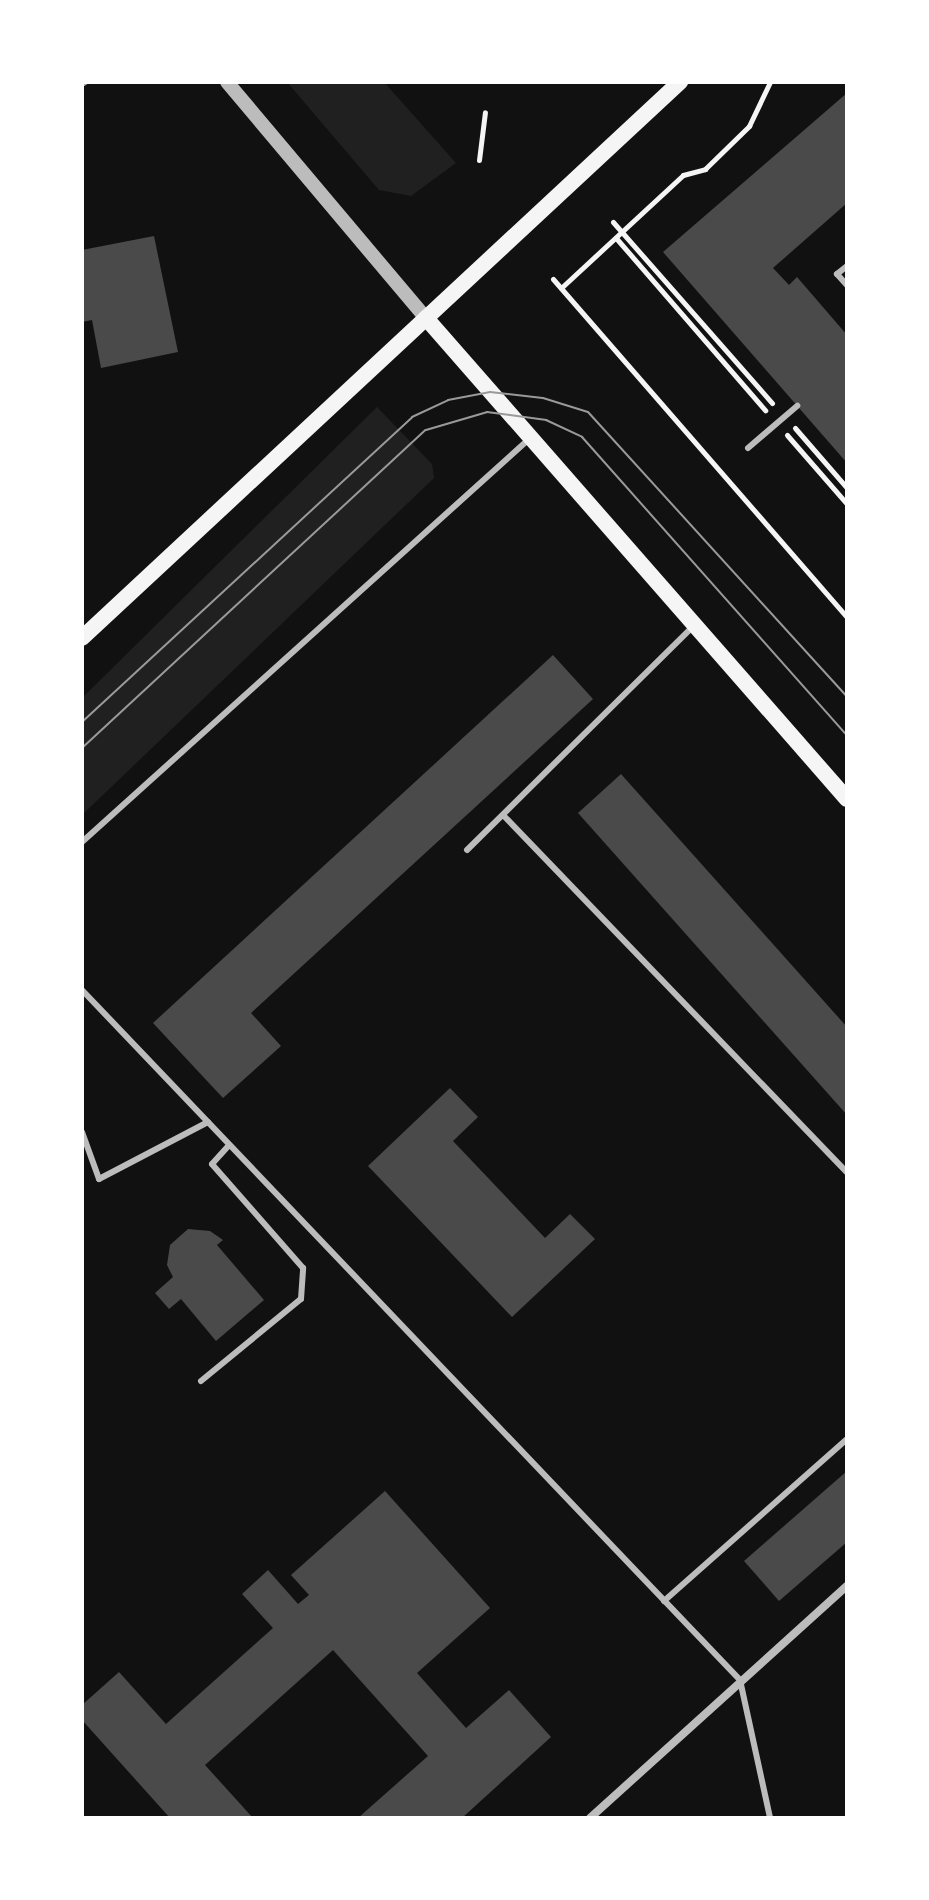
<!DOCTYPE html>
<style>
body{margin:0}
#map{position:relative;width:929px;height:1900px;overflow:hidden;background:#111;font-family:Mulish,sans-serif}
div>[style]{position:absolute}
.green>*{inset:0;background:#202020}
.building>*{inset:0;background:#4a4a4a}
.path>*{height:5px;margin:-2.5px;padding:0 2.5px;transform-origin:2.5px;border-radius:2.5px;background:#f5f5f5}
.service>*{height:6px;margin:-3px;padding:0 3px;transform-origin:3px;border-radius:3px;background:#bcbcbc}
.minor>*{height:8px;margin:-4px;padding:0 4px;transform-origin:4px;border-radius:4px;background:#bcbcbc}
.tertiary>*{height:14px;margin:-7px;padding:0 7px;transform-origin:7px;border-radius:7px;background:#bcbcbc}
.secondary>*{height:16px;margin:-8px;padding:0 8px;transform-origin:8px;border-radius:8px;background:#f5f5f5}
.tram>*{height:2px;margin:-1px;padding:0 1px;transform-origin:1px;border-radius:1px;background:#9a9a9a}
span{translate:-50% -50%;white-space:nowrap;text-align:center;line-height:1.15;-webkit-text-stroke:7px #fff;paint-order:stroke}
.frame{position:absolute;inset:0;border:84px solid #fff;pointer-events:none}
</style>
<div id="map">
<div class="green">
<div style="clip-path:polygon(287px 82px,384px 82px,456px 163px,411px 196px,379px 190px)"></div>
<div style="clip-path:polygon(377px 407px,432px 464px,434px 478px,82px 815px,82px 698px)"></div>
</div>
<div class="building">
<div style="clip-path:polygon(847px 93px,847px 203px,773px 268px,789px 285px,797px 277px,847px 335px,847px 463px,663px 252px)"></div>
<div style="clip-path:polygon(154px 236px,178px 352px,101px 368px,92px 320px,82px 322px,82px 250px)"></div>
<div style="clip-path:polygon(553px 655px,593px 699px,251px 1013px,281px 1046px,223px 1098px,153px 1023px)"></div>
<div style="clip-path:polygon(621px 774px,847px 1027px,847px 1115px,578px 813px)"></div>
<div style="clip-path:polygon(450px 1088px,478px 1117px,453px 1141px,545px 1238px,570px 1214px,595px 1239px,512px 1317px,368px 1166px)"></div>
<div style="clip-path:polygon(188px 1229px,210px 1231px,223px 1240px,217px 1245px,264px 1300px,216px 1341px,181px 1299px,169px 1309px,155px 1293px,173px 1277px,167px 1265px,170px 1245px)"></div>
<div style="clip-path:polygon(847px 1471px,847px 1542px,779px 1601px,744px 1561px)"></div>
<div style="clip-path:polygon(385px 1491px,490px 1608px,417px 1673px,466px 1728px,509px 1690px,551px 1737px,462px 1818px,358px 1818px,428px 1756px,333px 1650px,205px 1765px,253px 1818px,170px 1818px,82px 1720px,82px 1705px,119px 1672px,166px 1724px,273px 1628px,242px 1594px,268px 1570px,298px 1604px,309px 1595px,291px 1575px)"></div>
</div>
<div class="path">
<div style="left:479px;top:160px;width:48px;rotate:-82.9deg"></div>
<div style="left:613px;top:222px;width:241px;rotate:48.7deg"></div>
<div style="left:616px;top:238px;width:228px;rotate:49.1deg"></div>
<div style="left:553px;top:279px;width:448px;rotate:49deg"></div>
<div style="left:561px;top:288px;width:166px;rotate:-42.8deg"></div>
<div style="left:683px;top:175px;width:23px;rotate:-15deg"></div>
<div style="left:705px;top:169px;width:62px;rotate:-44.3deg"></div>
<div style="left:749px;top:126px;width:49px;rotate:-64.5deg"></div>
<div style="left:795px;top:428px;width:79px;rotate:49.1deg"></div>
<div style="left:787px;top:435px;width:91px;rotate:49deg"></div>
</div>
<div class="service">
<div style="left:82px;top:84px;width:4px;rotate:-34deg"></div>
<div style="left:847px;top:266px;width:13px;rotate:141deg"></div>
<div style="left:837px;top:274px;width:15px;rotate:48deg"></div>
<div style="left:748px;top:448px;width:65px;rotate:-40.6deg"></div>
<div style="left:503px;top:815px;width:496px;rotate:46.1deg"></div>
<div style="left:82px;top:842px;width:600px;rotate:-42.03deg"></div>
<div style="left:467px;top:850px;width:317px;rotate:-44.7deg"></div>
<div style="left:82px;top:990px;width:953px;rotate:46.36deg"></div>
<div style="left:740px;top:1680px;width:141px;rotate:77.7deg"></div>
<div style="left:82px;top:1132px;width:50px;rotate:70.1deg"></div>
<div style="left:99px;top:1179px;width:123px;rotate:-27.6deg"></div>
<div style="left:201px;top:1381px;width:129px;rotate:-39.4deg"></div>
<div style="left:301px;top:1299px;width:31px;rotate:-86deg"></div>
<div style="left:303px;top:1268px;width:138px;rotate:-131.2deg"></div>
<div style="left:212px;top:1164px;width:25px;rotate:-48deg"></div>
<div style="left:664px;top:1601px;width:244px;rotate:-41.5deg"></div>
</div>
<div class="minor">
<div style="left:590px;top:1818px;width:346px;rotate:-42.1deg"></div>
</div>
<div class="tertiary">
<div style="left:227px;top:82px;width:309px;rotate:49.9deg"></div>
</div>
<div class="secondary">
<div style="left:426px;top:318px;width:639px;rotate:48.81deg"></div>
<div style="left:82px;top:638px;width:817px;rotate:-42.92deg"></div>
</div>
<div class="tram">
<div style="left:82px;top:722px;width:449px;rotate:-42.7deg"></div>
<div style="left:412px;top:417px;width:40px;rotate:-25deg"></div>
<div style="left:448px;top:400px;width:43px;rotate:-10.8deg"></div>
<div style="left:490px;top:392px;width:53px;rotate:6.5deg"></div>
<div style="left:543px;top:398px;width:47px;rotate:17.3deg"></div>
<div style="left:588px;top:412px;width:385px;rotate:47.7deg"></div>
<div style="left:82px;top:748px;width:468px;rotate:-42.8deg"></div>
<div style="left:426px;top:430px;width:64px;rotate:-16.4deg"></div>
<div style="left:487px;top:412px;width:60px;rotate:7.7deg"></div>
<div style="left:546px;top:420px;width:40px;rotate:25deg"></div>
<div style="left:582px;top:437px;width:399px;rotate:48.4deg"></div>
</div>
<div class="frame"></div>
</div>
